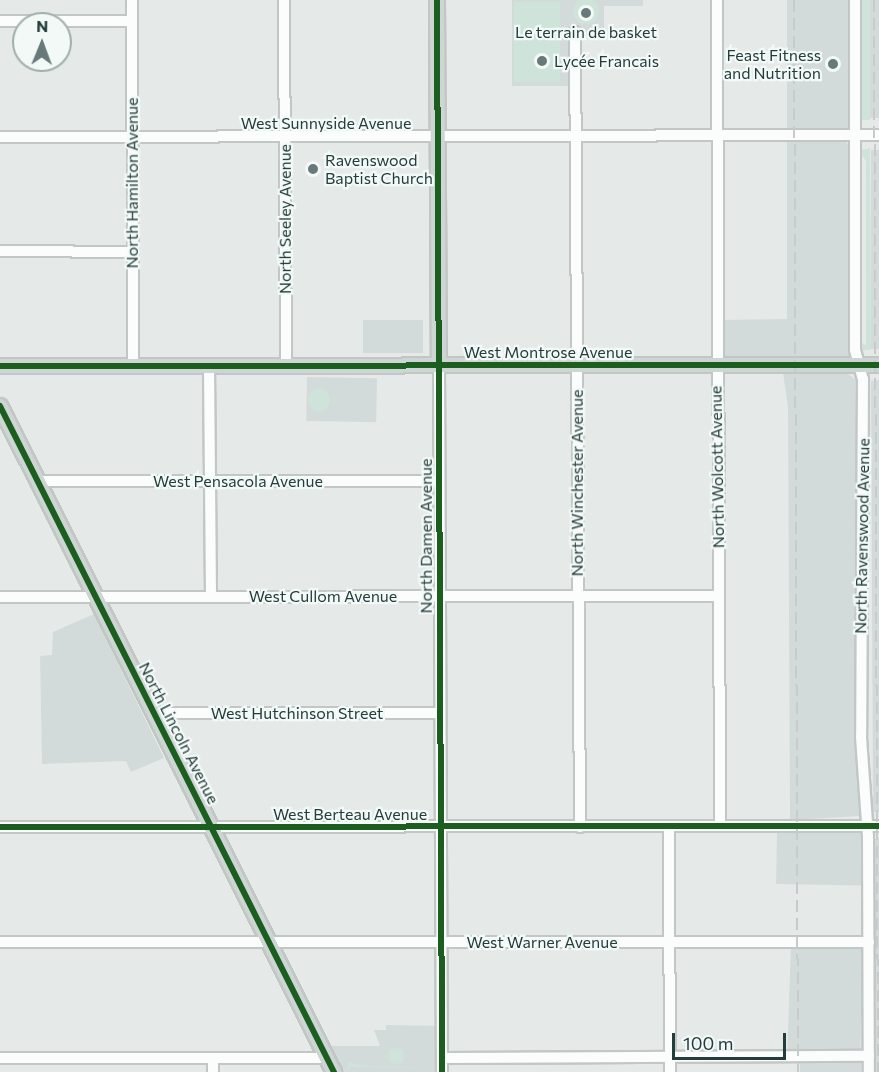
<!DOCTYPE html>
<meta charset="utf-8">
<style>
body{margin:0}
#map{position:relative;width:879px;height:1072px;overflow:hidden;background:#e5eae9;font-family:Commissioner,sans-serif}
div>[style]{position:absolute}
.built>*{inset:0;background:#d3dbda;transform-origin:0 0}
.green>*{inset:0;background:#cee3da;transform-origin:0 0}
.round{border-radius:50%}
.roads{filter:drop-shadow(2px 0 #c2c7c6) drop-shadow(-2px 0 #c2c7c6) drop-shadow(0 2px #c2c7c6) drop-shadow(0 -2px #c2c7c6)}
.minor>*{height:10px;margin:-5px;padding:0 5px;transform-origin:5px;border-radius:5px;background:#fbfcfc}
.major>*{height:14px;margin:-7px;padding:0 7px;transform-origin:7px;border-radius:7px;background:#ced6d5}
.rail>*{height:2px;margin-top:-1px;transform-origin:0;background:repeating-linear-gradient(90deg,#c7cbcb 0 12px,transparent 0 18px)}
.cycleway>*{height:6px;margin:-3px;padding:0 3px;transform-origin:3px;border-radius:3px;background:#1b5e20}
.dots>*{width:16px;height:16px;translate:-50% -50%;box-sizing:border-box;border:3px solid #f3f9f7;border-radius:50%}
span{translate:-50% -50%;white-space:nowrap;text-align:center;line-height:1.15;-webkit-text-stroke:4.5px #f3f9f7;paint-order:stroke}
.poi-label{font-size:16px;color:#233d3c}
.right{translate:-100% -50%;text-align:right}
.left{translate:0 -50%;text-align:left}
.street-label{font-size:16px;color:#233d3c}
.north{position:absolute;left:12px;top:12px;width:60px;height:60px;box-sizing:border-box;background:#f3f9f7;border:2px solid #a0aeac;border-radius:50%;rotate:1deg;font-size:16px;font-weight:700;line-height:24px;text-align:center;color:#233d3c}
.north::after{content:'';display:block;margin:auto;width:21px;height:27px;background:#677a79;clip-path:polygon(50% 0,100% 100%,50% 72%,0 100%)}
.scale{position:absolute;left:672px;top:1033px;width:114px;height:27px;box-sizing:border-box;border:3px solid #233d3c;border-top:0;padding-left:8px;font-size:18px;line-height:21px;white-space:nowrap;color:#233d3c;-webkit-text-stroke:4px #f3f9f7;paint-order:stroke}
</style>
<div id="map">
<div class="built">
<div style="clip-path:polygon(512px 0,643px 0,643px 6px,604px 6px,604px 36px,572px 36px,572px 86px,512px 86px)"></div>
<div style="left:787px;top:0;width:64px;height:131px"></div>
<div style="left:870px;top:0;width:9px;height:118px"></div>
<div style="clip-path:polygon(787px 140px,844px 140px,851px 147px,850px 356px,722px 358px,722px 320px,787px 319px)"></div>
<div style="left:871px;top:150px;width:8px;height:199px"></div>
<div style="left:363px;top:320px;width:60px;height:33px"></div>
<div style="clip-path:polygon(783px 372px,846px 372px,859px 383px,860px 816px,790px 820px,788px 408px)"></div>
<div style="left:307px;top:377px;width:70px;height:44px;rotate:1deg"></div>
<div style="clip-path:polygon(879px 380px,879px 812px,873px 812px,871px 381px)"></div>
<div style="clip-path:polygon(94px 614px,164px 758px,131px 772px,126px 761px,42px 764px,40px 656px,52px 655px,53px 632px)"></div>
<div style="left:777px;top:831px;width:86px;height:53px;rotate:1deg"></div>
<div style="clip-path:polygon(873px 839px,879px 839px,879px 1072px,874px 1072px)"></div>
<div style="left:791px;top:945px;width:73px;height:106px;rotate:2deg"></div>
<div style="clip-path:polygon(386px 1025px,448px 1026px,448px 1072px,340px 1072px,327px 1046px,380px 1046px,374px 1030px,386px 1030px)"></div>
<div style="left:800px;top:1061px;width:61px;height:11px"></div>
</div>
<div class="green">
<div class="round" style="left:573px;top:-2px;width:26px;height:26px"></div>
<div style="clip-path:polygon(862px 0,870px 0,870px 120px,859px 120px)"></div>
<div style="left:514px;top:2px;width:46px;height:80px"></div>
<div style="clip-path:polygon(870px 148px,871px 350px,860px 350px,860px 342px,866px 345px,866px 161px,859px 151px)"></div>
<div class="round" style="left:308px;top:389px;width:22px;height:22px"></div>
<div class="round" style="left:388px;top:1048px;width:16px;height:16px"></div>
<div style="clip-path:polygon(349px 1062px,359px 1065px,428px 1068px,350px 1067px,347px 1072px)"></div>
</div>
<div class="roads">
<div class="minor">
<div style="left:132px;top:0;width:366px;rotate:89.8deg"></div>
<div style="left:284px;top:0;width:365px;rotate:89.7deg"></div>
<div style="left:717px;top:0;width:826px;rotate:89.79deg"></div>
<div style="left:855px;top:0;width:350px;rotate:90deg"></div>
<div style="left:855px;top:350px;width:30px;rotate:75deg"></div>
<div style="left:863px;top:379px;width:358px;rotate:90.3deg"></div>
<div style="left:861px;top:737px;width:99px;rotate:86deg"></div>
<div style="left:868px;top:836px;width:236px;rotate:89.8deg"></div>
<div style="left:0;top:21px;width:132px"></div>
<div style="left:575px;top:32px;width:795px;rotate:89.64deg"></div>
<div style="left:0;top:137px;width:879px;rotate:-0.13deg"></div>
<div style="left:0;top:251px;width:133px;rotate:0.4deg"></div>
<div style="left:439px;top:365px;width:707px;rotate:89.76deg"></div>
<div style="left:209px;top:366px;width:231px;rotate:89.5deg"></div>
<div style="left:37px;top:481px;width:402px"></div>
<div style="left:0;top:597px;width:718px;rotate:-0.08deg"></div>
<div style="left:154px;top:713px;width:286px"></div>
<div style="left:669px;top:826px;width:246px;rotate:89.8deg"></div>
<div style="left:0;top:827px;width:879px;rotate:-0.07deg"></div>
<div style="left:0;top:942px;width:869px"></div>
<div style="left:0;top:1058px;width:327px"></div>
<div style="left:213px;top:1058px;width:14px;rotate:90deg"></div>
<div style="left:442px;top:1058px;width:427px;rotate:-0.3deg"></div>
</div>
<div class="major">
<div style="left:437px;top:0;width:365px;rotate:89.7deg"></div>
<div style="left:0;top:366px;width:879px;rotate:-0.07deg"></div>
<div style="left:0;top:406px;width:745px;rotate:63.37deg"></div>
</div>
</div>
<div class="rail">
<div style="left:794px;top:0;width:1072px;rotate:89.79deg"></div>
<div style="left:874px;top:0;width:1072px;rotate:89.79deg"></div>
</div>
<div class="cycleway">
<div style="left:437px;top:0;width:1072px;rotate:89.73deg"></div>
<div style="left:0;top:366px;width:879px;rotate:-0.07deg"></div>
<div style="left:0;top:406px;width:745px;rotate:63.37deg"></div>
<div style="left:0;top:827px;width:879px;rotate:-0.07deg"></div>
</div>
<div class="dots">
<div style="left:586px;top:13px;background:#677a79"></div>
<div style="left:542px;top:61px;background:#677a79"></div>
<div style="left:833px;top:64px;background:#677a79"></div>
<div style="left:313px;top:169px;background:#677a79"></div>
</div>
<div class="poi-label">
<span style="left:586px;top:32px">Le terrain de basket</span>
<span class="right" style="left:821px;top:64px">Feast Fitness<br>and Nutrition</span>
<span class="left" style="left:554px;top:61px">Lycée Francais</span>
<span class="left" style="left:325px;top:169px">Ravenswood<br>Baptist Church</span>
</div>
<div class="street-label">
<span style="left:326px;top:123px">West Sunnyside Avenue</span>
<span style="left:132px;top:183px;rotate:-90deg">North Hamilton Avenue</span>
<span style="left:285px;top:219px;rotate:-90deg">North Seeley Avenue</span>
<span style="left:548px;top:352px">West Montrose Avenue</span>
<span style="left:717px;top:467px;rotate:-91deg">North Wolcott Avenue</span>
<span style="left:238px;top:481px">West Pensacola Avenue</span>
<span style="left:577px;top:483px;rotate:-90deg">North Winchester Avenue</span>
<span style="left:426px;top:536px;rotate:-90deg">North Damen Avenue</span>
<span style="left:862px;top:536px;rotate:-89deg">North Ravenswood Avenue</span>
<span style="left:323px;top:596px">West Cullom Avenue</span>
<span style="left:297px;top:713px">West Hutchinson Street</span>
<span style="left:179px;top:733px;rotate:63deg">North Lincoln Avenue</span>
<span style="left:350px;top:814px">West Berteau Avenue</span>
<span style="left:542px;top:942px">West Warner Avenue</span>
</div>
<div class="north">N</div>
<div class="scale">100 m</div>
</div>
